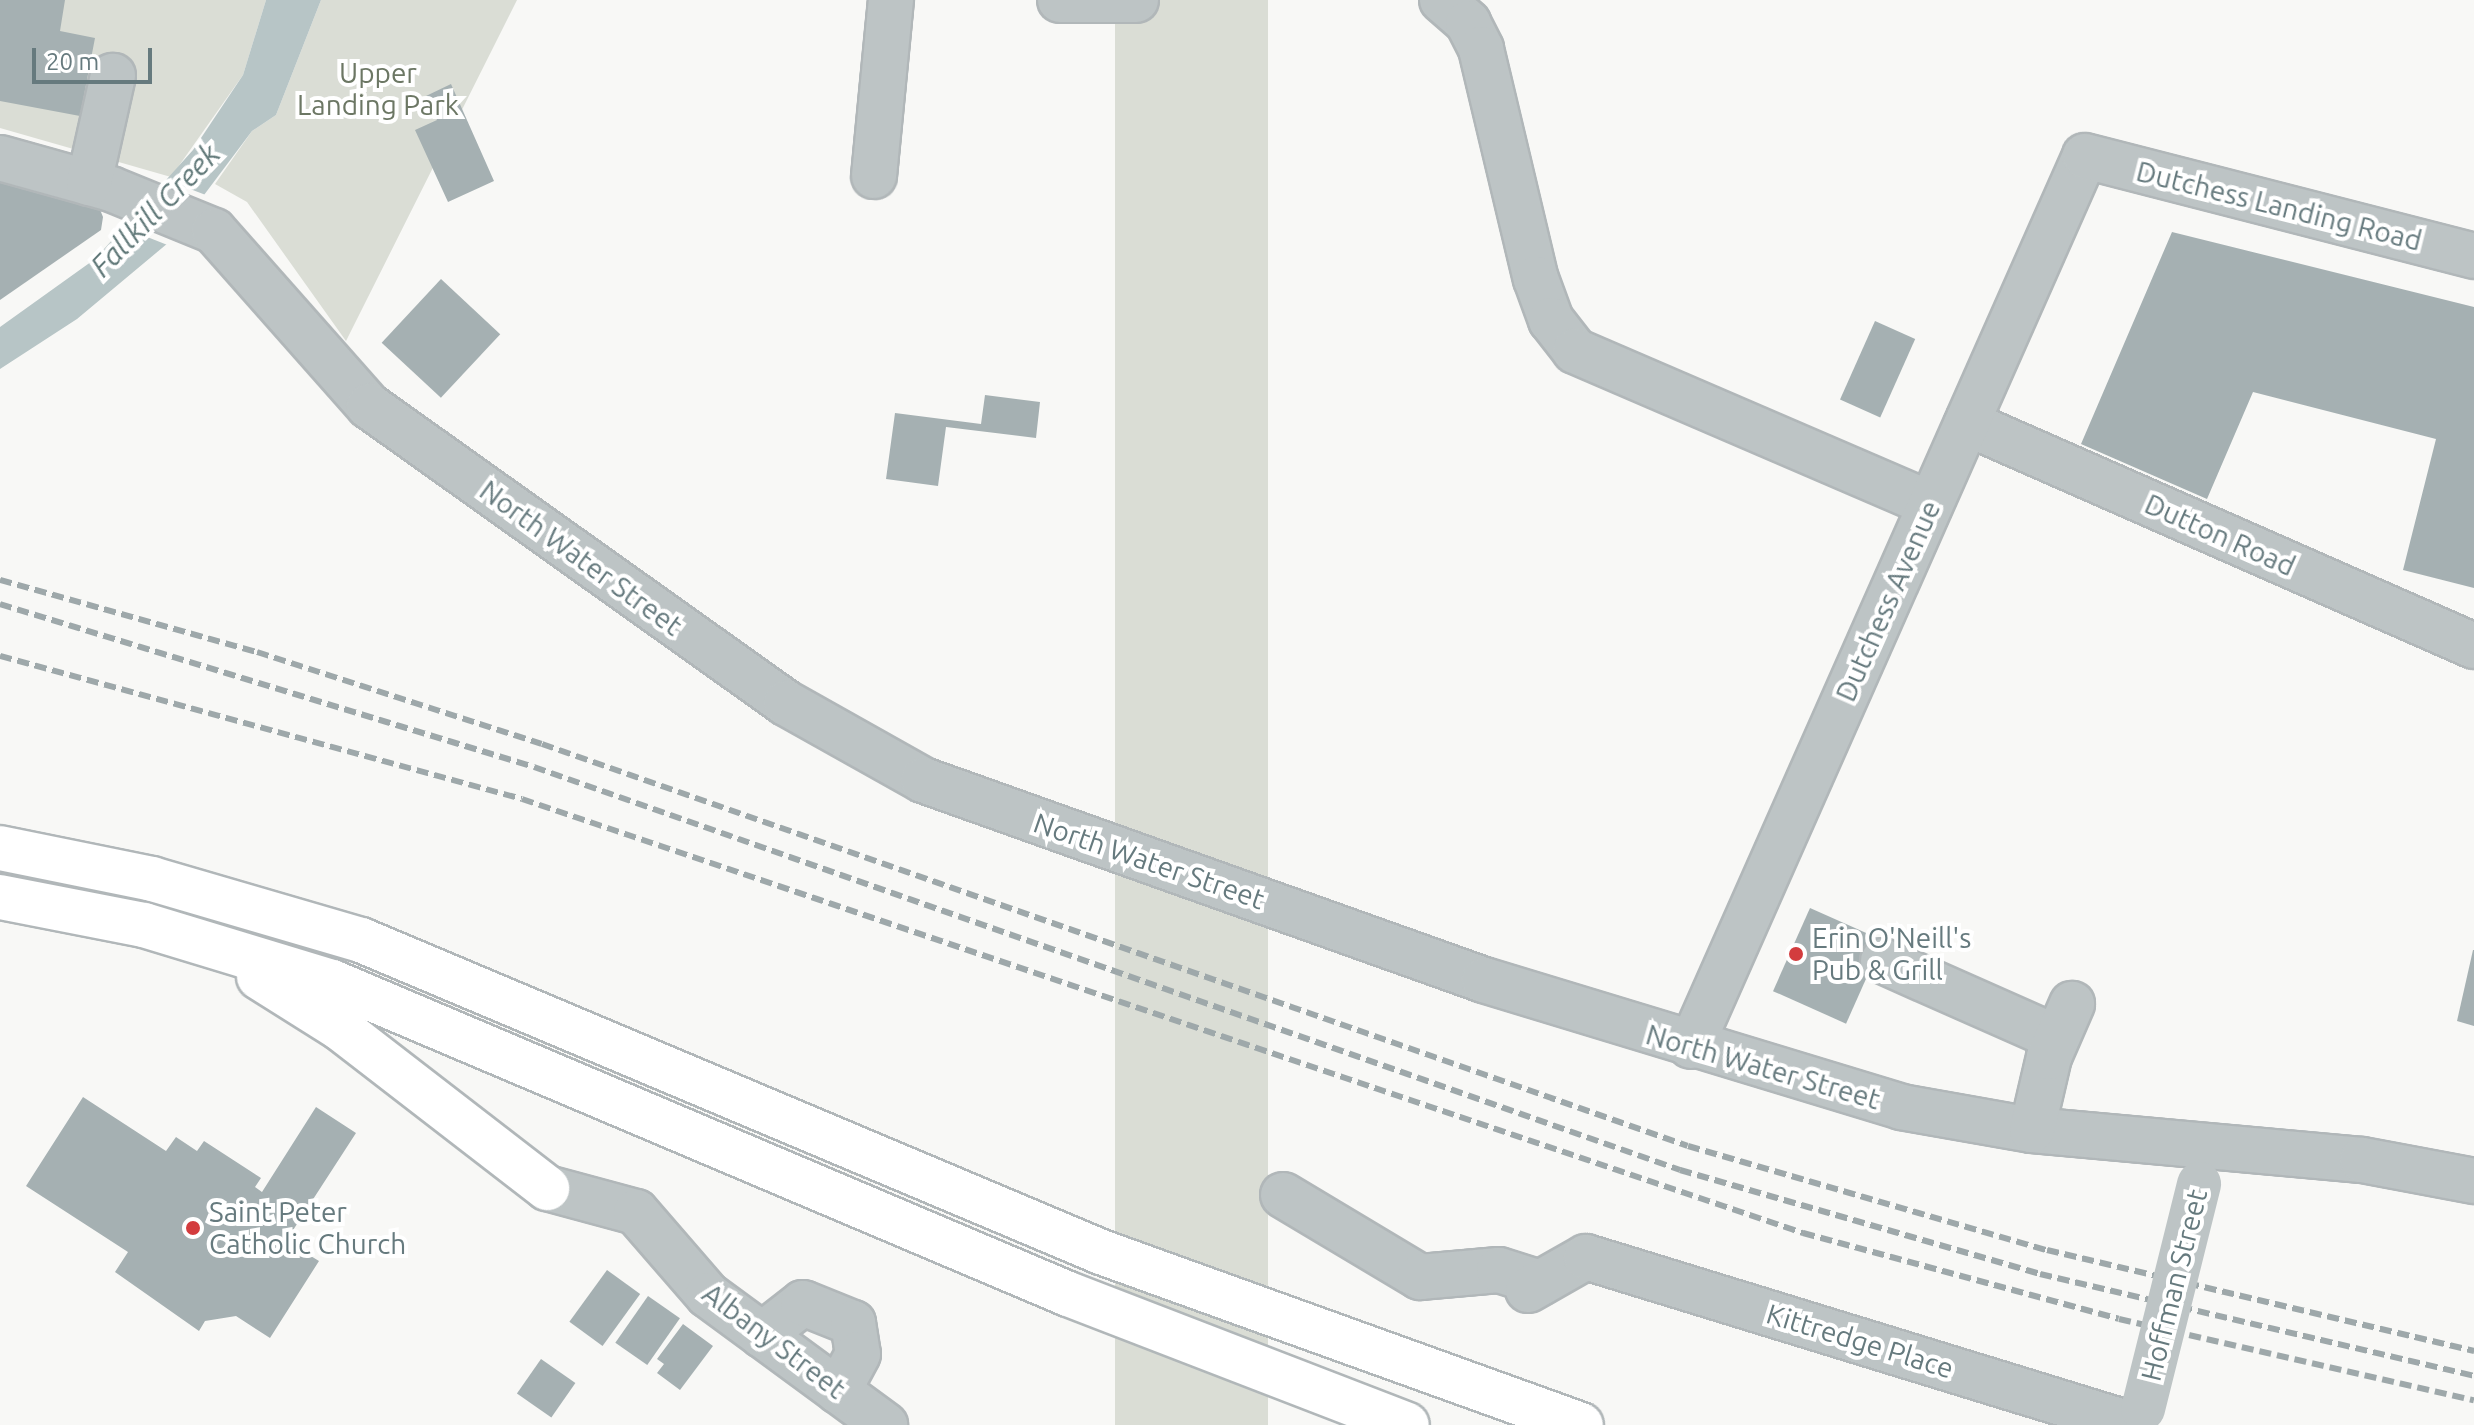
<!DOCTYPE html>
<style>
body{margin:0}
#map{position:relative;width:2474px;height:1425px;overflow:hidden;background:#f8f8f6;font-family:Ubuntu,sans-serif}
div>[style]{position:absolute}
.green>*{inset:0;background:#daddd5;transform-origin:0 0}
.water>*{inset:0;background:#b7c5c6}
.pier>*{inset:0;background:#f8f8f6}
.building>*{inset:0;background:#a5b0b2;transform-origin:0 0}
.roads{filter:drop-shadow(2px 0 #b1b7b9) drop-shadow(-2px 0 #b1b7b9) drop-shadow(0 2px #b1b7b9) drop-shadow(0 -2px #b1b7b9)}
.minor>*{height:44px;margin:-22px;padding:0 22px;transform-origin:22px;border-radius:22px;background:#bdc4c5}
.highway>*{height:44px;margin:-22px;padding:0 22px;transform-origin:22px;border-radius:22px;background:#fff}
.rail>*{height:6px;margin-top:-3px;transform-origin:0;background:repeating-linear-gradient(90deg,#9ea8aa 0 12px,transparent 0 18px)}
.minor-bridge>*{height:44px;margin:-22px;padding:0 22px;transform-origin:22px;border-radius:22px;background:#bdc4c5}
.dots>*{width:22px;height:22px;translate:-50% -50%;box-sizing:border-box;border:4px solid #fff;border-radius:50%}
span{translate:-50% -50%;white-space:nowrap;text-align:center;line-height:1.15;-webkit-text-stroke:8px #fff;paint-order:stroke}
.park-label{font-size:28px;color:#6c7764}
.street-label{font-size:28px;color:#667a7e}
.poi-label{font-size:28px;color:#667a7e}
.left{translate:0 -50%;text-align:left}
.water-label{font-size:30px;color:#607878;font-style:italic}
.scale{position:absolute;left:32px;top:48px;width:120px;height:36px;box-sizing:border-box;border:4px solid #667a7e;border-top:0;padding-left:10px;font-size:24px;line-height:28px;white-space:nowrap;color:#667a7e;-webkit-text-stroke:6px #fff;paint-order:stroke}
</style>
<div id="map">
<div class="green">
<div style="clip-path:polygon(0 0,266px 0,243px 75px,171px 177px,0 128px)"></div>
<div style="clip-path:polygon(321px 0,517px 0,346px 341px,247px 202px,215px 184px,252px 131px,276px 115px)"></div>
<div style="left:1115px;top:0;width:153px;height:1441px"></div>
</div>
<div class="water">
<div style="clip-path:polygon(266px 0,321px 0,276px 115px,252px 131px,168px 243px,77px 319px,0 369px,0 327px,95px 259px,193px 150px,243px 75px)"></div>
</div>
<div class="pier">
<div style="clip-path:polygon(164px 179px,211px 197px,170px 246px,122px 227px)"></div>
</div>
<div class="building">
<div style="clip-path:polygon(0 0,65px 0,60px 31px,95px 38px,80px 116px,0 101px)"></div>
<div style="clip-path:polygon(451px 84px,494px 181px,448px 202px,415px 130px,437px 120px,426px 96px)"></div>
<div style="clip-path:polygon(0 178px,99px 207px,103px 217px,101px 230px,0 300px)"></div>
<div style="clip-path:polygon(2172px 232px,2474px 307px,2474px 588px,2403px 570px,2436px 439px,2253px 392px,2207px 499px,2081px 444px)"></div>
<div style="left:441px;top:279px;width:81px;height:87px;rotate:43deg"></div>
<div style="left:1875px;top:321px;width:44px;height:86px;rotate:24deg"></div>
<div style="clip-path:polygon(985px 395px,1040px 402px,1036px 438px,946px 427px,938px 486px,886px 479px,895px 413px,981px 424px)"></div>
<div style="left:1810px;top:908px;width:80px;height:91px;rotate:24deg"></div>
<div style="clip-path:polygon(2473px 950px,2474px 950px,2474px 1026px,2457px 1021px)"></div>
<div style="clip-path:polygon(83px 1097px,166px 1151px,176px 1137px,197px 1151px,204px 1141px,261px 1178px,255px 1187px,262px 1192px,316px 1107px,356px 1133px,286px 1241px,319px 1261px,270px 1338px,236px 1316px,205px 1321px,199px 1331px,115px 1272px,128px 1252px,26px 1186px)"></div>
<div style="left:607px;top:1270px;width:41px;height:64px;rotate:36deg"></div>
<div style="left:648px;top:1296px;width:39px;height:57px;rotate:35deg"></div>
<div style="clip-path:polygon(683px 1324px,713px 1346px,680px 1390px,657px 1373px,664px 1364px,657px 1359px)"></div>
<div style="left:541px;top:1359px;width:42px;height:42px;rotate:35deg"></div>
</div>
<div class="roads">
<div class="minor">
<div style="left:1060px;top:0;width:76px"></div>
<div style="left:1442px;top:0;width:35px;rotate:41deg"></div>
<div style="left:1468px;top:23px;width:29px;rotate:63deg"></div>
<div style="left:1481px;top:49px;width:236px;rotate:76.6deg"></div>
<div style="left:1536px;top:279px;width:44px;rotate:69.9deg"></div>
<div style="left:1551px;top:320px;width:39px;rotate:52deg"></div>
<div style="left:1575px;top:351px;width:387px;rotate:23.3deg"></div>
<div style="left:0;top:158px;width:115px;rotate:15.6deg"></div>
<div style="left:111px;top:189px;width:111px;rotate:22.2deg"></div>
<div style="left:214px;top:231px;width:234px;rotate:48.5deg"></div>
<div style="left:369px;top:406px;width:512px;rotate:35.46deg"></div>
<div style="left:786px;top:703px;width:157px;rotate:29.3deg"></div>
<div style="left:923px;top:780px;width:596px;rotate:19.62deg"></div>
<div style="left:1484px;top:980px;width:436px;rotate:16.9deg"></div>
<div style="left:1901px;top:1107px;width:133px;rotate:10deg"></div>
<div style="left:2032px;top:1130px;width:331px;rotate:5.2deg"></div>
<div style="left:2362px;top:1160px;width:114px;rotate:10.6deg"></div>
<div style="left:874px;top:176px;width:177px;rotate:-84.5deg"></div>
<div style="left:89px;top:183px;width:110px;rotate:-77.4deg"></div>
<div style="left:1967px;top:423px;width:554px;rotate:23.74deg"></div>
<div style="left:1883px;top:961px;width:190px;rotate:23.9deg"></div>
<div style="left:1691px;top:1046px;width:973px;rotate:-66.12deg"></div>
<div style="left:2085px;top:156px;width:402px;rotate:14.4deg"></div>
<div style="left:2032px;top:1130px;width:75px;rotate:-76.9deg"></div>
<div style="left:2049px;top:1057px;width:58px;rotate:-66.5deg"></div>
<div style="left:547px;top:1188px;width:92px;rotate:15.1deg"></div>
<div style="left:636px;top:1212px;width:110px;rotate:49.1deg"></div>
<div style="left:708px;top:1295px;width:220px;rotate:36.3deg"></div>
<div style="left:1283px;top:1195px;width:160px;rotate:30.9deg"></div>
<div style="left:1420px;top:1277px;width:79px;rotate:-5.1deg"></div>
<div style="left:1499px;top:1270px;width:43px;rotate:17.6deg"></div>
<div style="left:1528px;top:1290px;width:67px;rotate:-29.6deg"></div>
<div style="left:1586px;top:1257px;width:572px;rotate:17.07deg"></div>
<div style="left:762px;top:1335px;width:52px;rotate:-38deg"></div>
<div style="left:803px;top:1303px;width:54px;rotate:21.8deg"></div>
<div style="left:853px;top:1323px;width:31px;rotate:81deg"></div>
<div style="left:858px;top:1354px;width:42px;rotate:118.4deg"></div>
</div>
<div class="highway">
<div style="left:0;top:848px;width:155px;rotate:11.5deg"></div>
<div style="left:152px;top:879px;width:218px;rotate:16.3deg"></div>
<div style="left:361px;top:940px;width:803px;rotate:22.86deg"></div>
<div style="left:1101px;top:1252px;width:510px;rotate:19.82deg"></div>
<div style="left:0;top:897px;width:147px;rotate:11deg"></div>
<div style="left:144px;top:925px;width:196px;rotate:16.9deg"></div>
<div style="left:332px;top:982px;width:799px;rotate:22.97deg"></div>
<div style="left:1068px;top:1294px;width:363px;rotate:21.1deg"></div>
<div style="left:259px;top:977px;width:96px;rotate:32.2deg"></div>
<div style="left:340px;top:1028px;width:262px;rotate:37.7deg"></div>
</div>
</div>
<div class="rail">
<div style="left:0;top:580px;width:267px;rotate:15.7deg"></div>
<div style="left:257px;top:652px;width:299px;rotate:17.9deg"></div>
<div style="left:542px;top:744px;width:1214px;rotate:19.33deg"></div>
<div style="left:1688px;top:1146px;width:374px;rotate:16.2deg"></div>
<div style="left:2047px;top:1250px;width:439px;rotate:13.3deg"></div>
<div style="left:0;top:604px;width:558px;rotate:16.97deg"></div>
<div style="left:534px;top:767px;width:1215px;rotate:19.37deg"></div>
<div style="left:1680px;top:1170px;width:375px;rotate:16.1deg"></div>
<div style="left:2040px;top:1274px;width:446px;rotate:13.2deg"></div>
<div style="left:0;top:656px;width:541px;rotate:15.32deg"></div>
<div style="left:522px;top:799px;width:1353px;rotate:18.72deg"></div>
<div style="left:1803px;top:1233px;width:327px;rotate:15.2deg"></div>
<div style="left:2119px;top:1319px;width:364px;rotate:12.9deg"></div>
</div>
<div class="minor-bridge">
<div style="left:2143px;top:1409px;width:232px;rotate:-76deg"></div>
</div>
<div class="dots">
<div style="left:1796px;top:954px;background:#d33c3e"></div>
<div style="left:193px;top:1228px;background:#d33c3e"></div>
</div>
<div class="park-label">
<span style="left:378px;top:89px">Upper<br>Landing Park</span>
</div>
<div class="street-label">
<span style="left:2279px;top:206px;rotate:14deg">Dutchess Landing Road</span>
<span style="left:2220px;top:535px;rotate:24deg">Dutton Road</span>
<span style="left:581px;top:558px;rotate:36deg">North Water Street</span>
<span style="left:1888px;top:601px;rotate:-66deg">Dutchess Avenue</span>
<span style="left:1149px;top:861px;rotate:19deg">North Water Street</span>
<span style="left:1763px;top:1067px;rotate:16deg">North Water Street</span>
<span style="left:2174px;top:1285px;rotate:-76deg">Hoffman Street</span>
<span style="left:774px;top:1341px;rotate:37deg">Albany Street</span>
<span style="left:1860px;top:1341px;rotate:17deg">Kittredge Place</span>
</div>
<div class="poi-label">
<span class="left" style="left:1812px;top:954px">Erin O'Neill's<br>Pub &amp; Grill</span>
<span class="left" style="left:209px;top:1228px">Saint Peter<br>Catholic Church</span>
</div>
<div class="water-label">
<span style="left:155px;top:210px;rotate:-46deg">Fallkill Creek</span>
</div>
<div class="scale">20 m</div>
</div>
